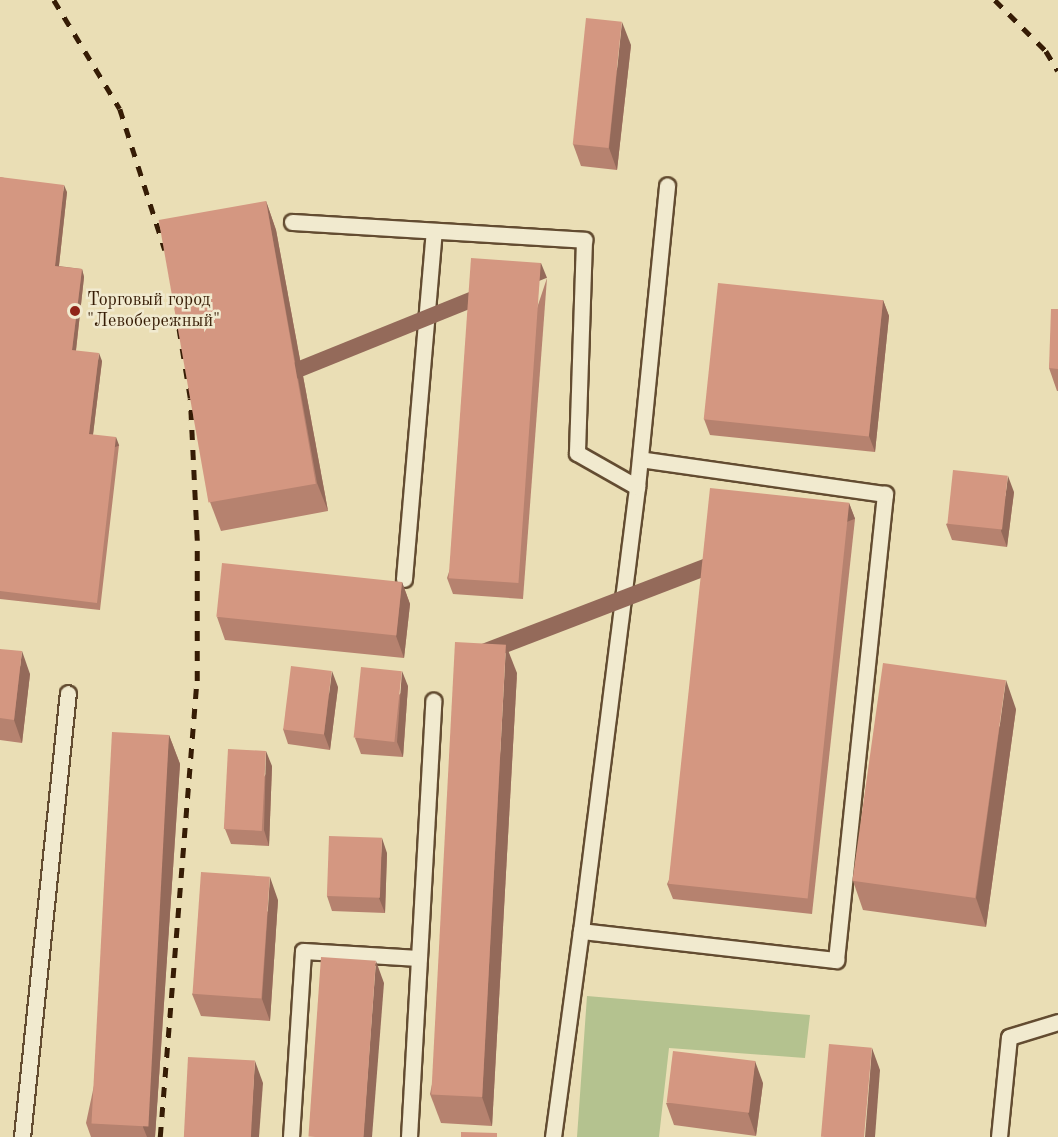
<!DOCTYPE html>
<meta charset="utf-8">
<style>
body{margin:0}
#map{position:relative;width:1058px;height:1137px;overflow:hidden;background:#eadeb5;font-family:"Old Standard TT",serif}
div>[style]{position:absolute}
.green>*{inset:0;background:#b4c28f}
.roads{filter:drop-shadow(2px 0 #634c31) drop-shadow(-2px 0 #634c31) drop-shadow(0 2px #634c31) drop-shadow(0 -2px #634c31)}
.service>*{height:15px;margin:-7.5px;padding:0 7.5px;transform-origin:7.5px;border-radius:7.5px;background:#f1eacf}
.rail>*{height:4.5px;margin-top:-2.25px;transform-origin:0;background:repeating-linear-gradient(90deg,#361c05 0 10px,transparent 0 20px)}
.wall>*{inset:0;background:#b6826f}
.shaded-wall>*{inset:0;background:#946a5a;transform-origin:0 0}
.building>*{inset:0;background:#d49781;transform-origin:0 0}
.dots>*{width:16px;height:16px;translate:-50% -50%;box-sizing:border-box;border:3px solid #f1eacf;border-radius:50%}
span{translate:-50% -50%;white-space:nowrap;text-align:center;line-height:1.15;-webkit-text-stroke:5px #f1eacf;paint-order:stroke}
.poi-label{font-size:18px;color:#361c05}
.left{translate:0 -50%;text-align:left}
</style>
<div id="map">
<div class="green">
<div style="clip-path:polygon(587px 996px,810px 1015px,805px 1058px,669px 1048px,659px 1137px,577px 1137px)"></div>
</div>
<div class="roads">
<div class="service">
<div style="left:292px;top:222px;width:293px;rotate:3.5deg"></div>
<div style="left:584px;top:240px;width:213px;rotate:91.9deg"></div>
<div style="left:577px;top:453px;width:69px;rotate:29.5deg"></div>
<div style="left:404px;top:579px;width:349px;rotate:-85.1deg"></div>
<div style="left:581px;top:931px;width:257px;rotate:6.5deg"></div>
<div style="left:836px;top:960px;width:469px;rotate:-84deg"></div>
<div style="left:885px;top:494px;width:247px;rotate:-171.9deg"></div>
<div style="left:22px;top:1137px;width:446px;rotate:-84.1deg"></div>
<div style="left:291px;top:1137px;width:186px;rotate:-86.3deg"></div>
<div style="left:303px;top:951px;width:116px;rotate:3.5deg"></div>
<div style="left:409px;top:1137px;width:437px;rotate:-86.8deg"></div>
<div style="left:553px;top:1137px;width:208px;rotate:-82.3deg"></div>
<div style="left:581px;top:931px;width:448px;rotate:-82.8deg"></div>
<div style="left:637px;top:487px;width:303px;rotate:-84.3deg"></div>
<div style="left:999px;top:1137px;width:100px;rotate:-84.3deg"></div>
<div style="left:1009px;top:1037px;width:51px;rotate:-17deg"></div>
</div>
</div>
<div class="rail">
<div style="left:54px;top:0;width:127px;rotate:58.8deg"></div>
<div style="left:120px;top:109px;width:148px;rotate:72.3deg"></div>
<div style="left:995px;top:0;width:72px;rotate:45deg"></div>
<div style="left:1046px;top:51px;width:23px;rotate:59deg"></div>
<div style="left:160px;top:1137px;width:457px;rotate:-85.4deg"></div>
<div style="left:197px;top:681px;width:141px;rotate:-90deg"></div>
<div style="left:197px;top:540px;width:142px;rotate:-92.8deg"></div>
<div style="left:190px;top:398px;width:81px;rotate:-99.2deg"></div>
</div>
<div class="wall">
<div style="clip-path:polygon(631px 45px,617px 170px,581px 166px,573px 144px)"></div>
<div style="clip-path:polygon(0 177px,67px 192px,59px 266px,82px 269px,84px 277px,76px 351px,102px 361px,93px 435px,119px 445px,100px 610px,0 599px)"></div>
<div style="clip-path:polygon(266px 201px,276px 230px,328px 511px,221px 531px,210px 502px)"></div>
<div style="clip-path:polygon(547px 278px,523px 599px,453px 594px,447px 578px)"></div>
<div style="clip-path:polygon(883px 300px,889px 316px,875px 452px,710px 435px,704px 419px)"></div>
<div style="clip-path:polygon(1058px 309px,1058px 391px,1057px 391px,1049px 368px)"></div>
<div style="clip-path:polygon(1014px 492px,1007px 547px,952px 540px,946px 524px)"></div>
<div style="clip-path:polygon(849px 503px,855px 519px,812px 914px,673px 899px,667px 884px)"></div>
<div style="clip-path:polygon(402px 582px,410px 604px,404px 658px,225px 640px,217px 617px)"></div>
<div style="clip-path:polygon(0 649px,30px 674px,22px 743px,0 740px)"></div>
<div style="clip-path:polygon(517px 673px,492px 1126px,441px 1123px,430px 1094px)"></div>
<div style="clip-path:polygon(408px 686px,403px 757px,361px 754px,355px 738px)"></div>
<div style="clip-path:polygon(338px 687px,330px 750px,288px 744px,283px 729px)"></div>
<div style="clip-path:polygon(1016px 709px,986px 927px,863px 910px,853px 881px)"></div>
<div style="clip-path:polygon(169px 735px,180px 764px,155px 1137px,91px 1137px,86px 1123px)"></div>
<div style="clip-path:polygon(272px 766px,269px 846px,231px 844px,225px 829px)"></div>
<div style="clip-path:polygon(387px 853px,385px 913px,332px 911px,327px 896px)"></div>
<div style="clip-path:polygon(278px 900px,270px 1021px,201px 1016px,192px 994px)"></div>
<div style="clip-path:polygon(763px 1083px,756px 1136px,674px 1125px,666px 1103px)"></div>
</div>
<div class="shaded-wall">
<div style="clip-path:polygon(622px 22px,631px 45px,617px 170px,609px 148px)"></div>
<div style="clip-path:polygon(64px 185px,67px 192px,58px 274px,55px 266px)"></div>
<div style="clip-path:polygon(266px 201px,276px 230px,328px 511px,317px 483px)"></div>
<div style="left:541px;top:263px;width:16px;height:321px;rotate:68deg"></div>
<div style="clip-path:polygon(82px 269px,84px 277px,75px 358px,72px 350px)"></div>
<div style="clip-path:polygon(883px 300px,889px 316px,875px 452px,869px 436px)"></div>
<div style="clip-path:polygon(99px 353px,102px 361px,92px 442px,89px 434px)"></div>
<div style="left:116px;top:437px;width:9px;height:167px;rotate:69deg"></div>
<div style="clip-path:polygon(1008px 476px,1014px 492px,1007px 547px,1001px 531px)"></div>
<div style="left:849px;top:503px;width:17px;height:397px;rotate:69deg"></div>
<div style="clip-path:polygon(402px 582px,410px 604px,404px 658px,396px 636px)"></div>
<div style="clip-path:polygon(506px 645px,517px 673px,492px 1126px,482px 1097px)"></div>
<div style="clip-path:polygon(22px 651px,30px 674px,22px 743px,14px 720px)"></div>
<div style="clip-path:polygon(332px 671px,338px 687px,330px 750px,324px 734px)"></div>
<div style="clip-path:polygon(402px 671px,408px 686px,403px 757px,397px 742px)"></div>
<div style="clip-path:polygon(1006px 680px,1016px 709px,986px 927px,976px 898px)"></div>
<div style="clip-path:polygon(169px 735px,180px 764px,155px 1137px,147px 1137px,143px 1127px)"></div>
<div style="clip-path:polygon(266px 751px,272px 766px,269px 846px,264px 830px)"></div>
<div style="clip-path:polygon(382px 838px,387px 853px,385px 913px,379px 898px)"></div>
<div style="clip-path:polygon(270px 877px,278px 900px,270px 1021px,262px 999px)"></div>
<div style="clip-path:polygon(376px 961px,384px 983px,372px 1137px,363px 1137px)"></div>
<div style="clip-path:polygon(872px 1048px,880px 1070px,875px 1137px,865px 1137px)"></div>
<div style="clip-path:polygon(255px 1061px,263px 1083px,259px 1137px,250px 1137px)"></div>
<div style="clip-path:polygon(755px 1061px,763px 1083px,756px 1136px,748px 1113px)"></div>
</div>
<div class="building">
<div style="left:586px;top:18px;width:36px;height:127px;rotate:6deg"></div>
<div style="clip-path:polygon(0 177px,64px 185px,55px 266px,82px 269px,72px 350px,99px 353px,89px 434px,116px 437px,97px 603px,0 591px)"></div>
<div style="left:266px;top:201px;width:287px;height:109px;rotate:80deg"></div>
<div style="left:471px;top:258px;width:70px;height:321px;rotate:4deg"></div>
<div style="left:718px;top:283px;width:166px;height:137px;rotate:6deg"></div>
<div style="clip-path:polygon(1051px 309px,1058px 309px,1058px 369px,1049px 368px)"></div>
<div style="left:953px;top:470px;width:55px;height:54px;rotate:6deg"></div>
<div style="left:710px;top:488px;width:140px;height:398px;rotate:6deg"></div>
<div style="left:222px;top:563px;width:181px;height:54px;rotate:6deg"></div>
<div style="left:455px;top:642px;width:51px;height:453px;rotate:3deg"></div>
<div style="clip-path:polygon(0 649px,22px 651px,14px 720px,0 718px)"></div>
<div style="left:883px;top:663px;width:124px;height:220px;rotate:8deg"></div>
<div style="left:291px;top:666px;width:41px;height:64px;rotate:7deg"></div>
<div style="left:361px;top:667px;width:41px;height:71px;rotate:6deg"></div>
<div style="left:112px;top:732px;width:57px;height:392px;rotate:3deg"></div>
<div style="left:228px;top:749px;width:38px;height:80px;rotate:3deg"></div>
<div style="left:329px;top:836px;width:53px;height:60px;rotate:2deg"></div>
<div style="left:201px;top:872px;width:69px;height:122px;rotate:4deg"></div>
<div style="left:321px;top:957px;width:55px;height:180px;rotate:4deg"></div>
<div style="left:829px;top:1044px;width:43px;height:93px;rotate:5deg"></div>
<div style="left:673px;top:1051px;width:83px;height:52px;rotate:7deg"></div>
<div style="left:188px;top:1057px;width:67px;height:80px;rotate:3deg"></div>
<div style="clip-path:polygon(461px 1132px,497px 1133px,497px 1137px,461px 1137px)"></div>
</div>
<div class="dots">
<div style="left:75px;top:311px;background:#8f2418"></div>
</div>
<div class="poi-label">
<span class="left" style="left:87px;top:311px">Торговый город<br>"Левобережный"</span>
</div>
</div>
